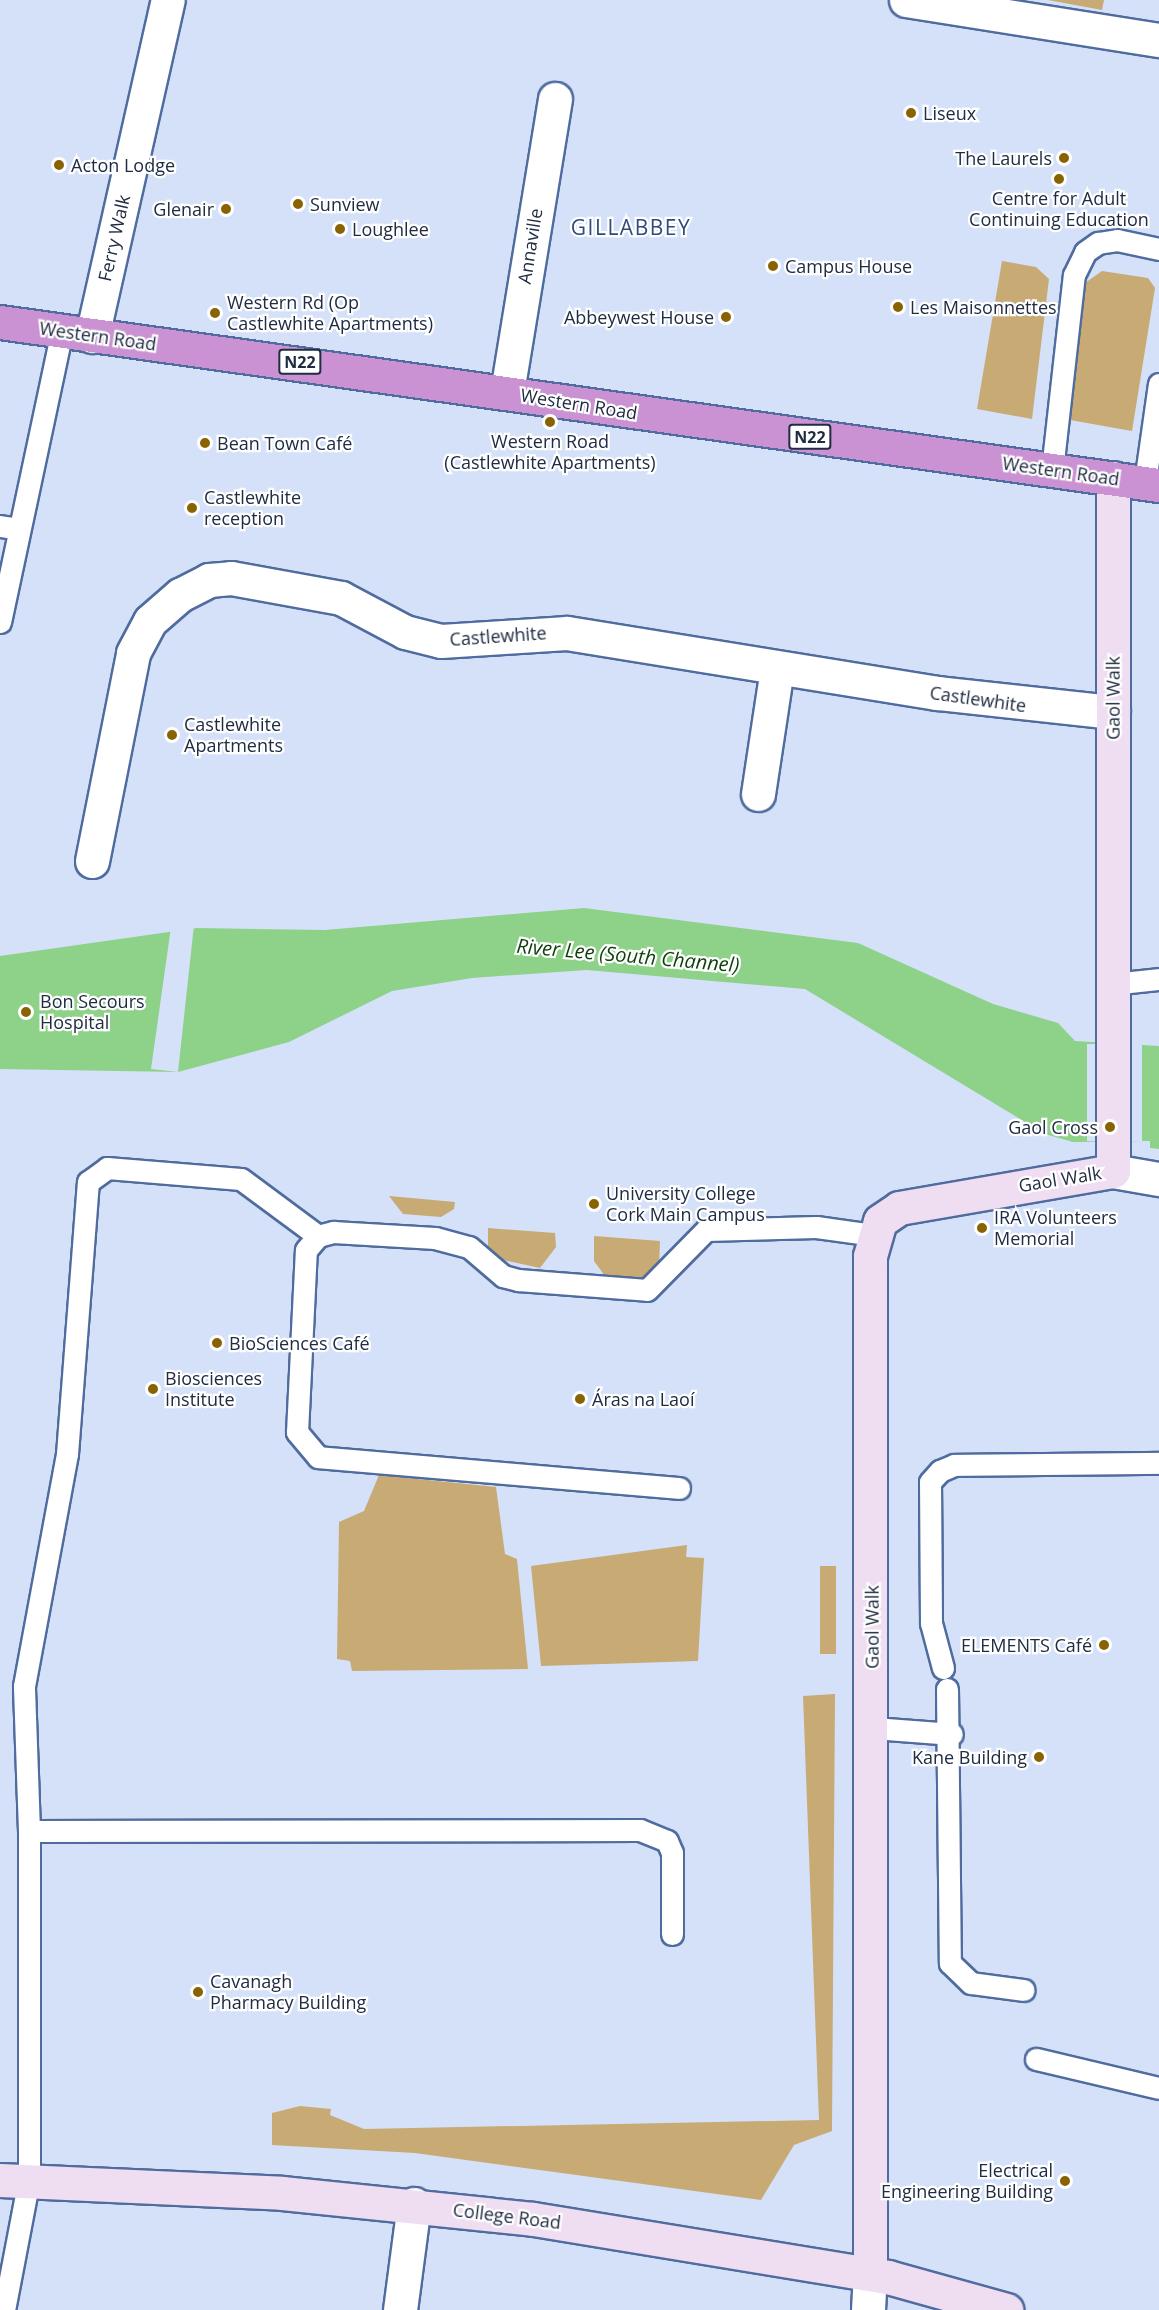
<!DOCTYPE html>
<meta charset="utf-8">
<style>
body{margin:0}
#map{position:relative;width:1159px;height:2310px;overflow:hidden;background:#d4e1f8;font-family:"Open Sans",sans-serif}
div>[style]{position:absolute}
.green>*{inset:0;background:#c7aa74;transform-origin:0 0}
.water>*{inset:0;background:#8ed188}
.pier>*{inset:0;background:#d4e1f8;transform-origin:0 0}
.roads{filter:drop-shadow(2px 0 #506c9f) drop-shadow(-2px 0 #506c9f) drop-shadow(0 2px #506c9f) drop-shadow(0 -2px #506c9f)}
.lane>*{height:21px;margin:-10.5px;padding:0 10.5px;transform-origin:10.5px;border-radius:10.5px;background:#fff}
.street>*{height:33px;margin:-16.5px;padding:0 16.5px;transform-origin:16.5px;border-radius:16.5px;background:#fff}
.secondary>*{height:33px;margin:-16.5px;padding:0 16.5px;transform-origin:16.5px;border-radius:16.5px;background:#efdef2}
.highway>*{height:33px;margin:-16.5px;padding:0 16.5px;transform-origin:16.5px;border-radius:16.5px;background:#ca92d2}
.dots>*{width:16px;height:16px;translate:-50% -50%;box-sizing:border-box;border:3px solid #fff;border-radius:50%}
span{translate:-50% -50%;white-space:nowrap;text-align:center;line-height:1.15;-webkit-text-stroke:4.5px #fff;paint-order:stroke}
.shield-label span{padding:2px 4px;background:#fff;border:2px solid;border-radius:4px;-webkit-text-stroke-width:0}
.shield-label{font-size:16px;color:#202c42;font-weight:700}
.poi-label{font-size:18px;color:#202c42}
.left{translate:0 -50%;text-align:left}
.right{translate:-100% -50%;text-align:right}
.street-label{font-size:18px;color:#202c42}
.water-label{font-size:20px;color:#103e0d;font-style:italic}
.quarter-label{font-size:21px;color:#304a7b;letter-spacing:1.5px}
</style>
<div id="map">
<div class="green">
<div style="clip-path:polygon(1048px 0,1104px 0,1102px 10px)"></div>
<div style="clip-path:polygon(1002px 261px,1036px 267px,1049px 279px,1032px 419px,977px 409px)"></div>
<div style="clip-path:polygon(1102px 271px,1148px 278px,1155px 288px,1132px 431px,1070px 420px,1080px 300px,1085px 283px)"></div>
<div style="clip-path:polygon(389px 1196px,455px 1202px,454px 1209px,441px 1217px,403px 1214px)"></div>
<div style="clip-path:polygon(488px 1228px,555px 1233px,556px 1247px,540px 1268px,499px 1259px,488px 1247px)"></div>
<div style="clip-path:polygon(594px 1236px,660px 1241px,659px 1266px,647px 1278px,605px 1276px,594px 1261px)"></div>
<div style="clip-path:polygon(379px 1475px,496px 1487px,505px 1554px,517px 1559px,528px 1669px,352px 1671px,350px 1661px,337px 1659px,339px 1522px,364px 1511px)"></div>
<div style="clip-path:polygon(687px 1545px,686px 1557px,704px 1558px,698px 1661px,541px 1666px,531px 1566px)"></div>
<div style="left:820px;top:1566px;width:16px;height:88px"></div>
<div style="clip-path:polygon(835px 1694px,832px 2131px,794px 2145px,761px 2200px,415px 2153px,272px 2145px,272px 2113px,300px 2106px,331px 2109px,330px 2115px,364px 2129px,819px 2120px,803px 1696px)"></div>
</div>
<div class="water">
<div style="clip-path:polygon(584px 908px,858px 943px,993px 1004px,1058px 1023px,1075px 1041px,1159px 1046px,1159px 1149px,1150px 1148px,1150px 1141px,1073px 1142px,1045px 1134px,805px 989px,587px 970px,472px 978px,392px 991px,289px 1042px,178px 1072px,0 1069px,0 956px,197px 928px,325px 930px)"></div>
</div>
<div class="pier">
<div style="clip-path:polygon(194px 925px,178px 1072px,151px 1069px,171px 927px)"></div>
<div style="left:1087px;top:1044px;width:55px;height:97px"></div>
</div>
<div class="roads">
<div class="lane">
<div style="left:1052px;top:470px;width:196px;rotate:-83.6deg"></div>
<div style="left:1074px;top:275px;width:25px;rotate:-64deg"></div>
<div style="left:1085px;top:252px;width:16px;rotate:-35deg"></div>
<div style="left:1098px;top:243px;width:19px;rotate:-9deg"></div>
<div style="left:1117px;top:240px;width:43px;rotate:12.1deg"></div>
<div style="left:1145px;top:482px;width:99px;rotate:-81.9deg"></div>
<div style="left:0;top:526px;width:19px;rotate:9deg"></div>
<div style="left:0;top:622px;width:298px;rotate:-78deg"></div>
<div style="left:1112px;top:984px;width:47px;rotate:-6.1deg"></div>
<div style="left:679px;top:1488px;width:362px;rotate:-175.1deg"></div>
<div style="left:318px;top:1457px;width:33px;rotate:-130deg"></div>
<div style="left:297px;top:1432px;width:182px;rotate:-87.2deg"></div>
<div style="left:306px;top:1250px;width:18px;rotate:-49deg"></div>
<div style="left:318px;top:1236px;width:16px;rotate:-15deg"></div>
<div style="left:333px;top:1232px;width:102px;rotate:3.4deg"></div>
<div style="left:435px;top:1238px;width:35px;rotate:15deg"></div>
<div style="left:469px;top:1247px;width:45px;rotate:40.5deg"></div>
<div style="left:503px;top:1276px;width:16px;rotate:15deg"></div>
<div style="left:518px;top:1280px;width:129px;rotate:4.4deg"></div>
<div style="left:647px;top:1290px;width:84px;rotate:-45.5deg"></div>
<div style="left:706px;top:1230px;width:110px;rotate:-1.6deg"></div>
<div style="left:816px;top:1227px;width:59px;rotate:7.9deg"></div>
<div style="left:943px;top:1668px;width:47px;rotate:-104.9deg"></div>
<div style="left:931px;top:1623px;width:141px;rotate:-90.4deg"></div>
<div style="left:930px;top:1482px;width:15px;rotate:-48deg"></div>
<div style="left:940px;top:1471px;width:15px;rotate:-23deg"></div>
<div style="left:954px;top:1465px;width:205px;rotate:-0.6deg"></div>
<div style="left:947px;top:1689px;width:274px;rotate:89.4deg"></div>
<div style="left:950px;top:1963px;width:29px;rotate:44deg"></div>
<div style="left:971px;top:1983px;width:53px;rotate:7.5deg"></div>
<div style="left:874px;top:1728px;width:78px;rotate:4.4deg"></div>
<div style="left:29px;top:1831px;width:145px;rotate:-92deg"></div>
<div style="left:24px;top:1686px;width:236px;rotate:-79.5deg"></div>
<div style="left:67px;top:1454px;width:273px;rotate:-85.6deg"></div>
<div style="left:88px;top:1182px;width:24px;rotate:-36deg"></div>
<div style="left:107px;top:1168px;width:134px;rotate:4.7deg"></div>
<div style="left:241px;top:1179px;width:96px;rotate:36.5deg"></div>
<div style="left:1036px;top:2059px;width:126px;rotate:13.3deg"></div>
<div style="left:4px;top:2310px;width:133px;rotate:-79.2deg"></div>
<div style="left:29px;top:2179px;width:348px;rotate:-90deg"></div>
<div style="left:29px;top:1831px;width:611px;rotate:-0.09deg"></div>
<div style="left:640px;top:1830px;width:29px;rotate:22deg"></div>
<div style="left:667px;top:1841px;width:13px;rotate:67deg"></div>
<div style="left:672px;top:1853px;width:81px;rotate:90deg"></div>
</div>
<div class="street">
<div style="left:906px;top:0;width:256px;rotate:9deg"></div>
<div style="left:92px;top:336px;width:344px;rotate:-77.3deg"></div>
<div style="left:507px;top:392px;width:297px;rotate:-80.7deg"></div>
<div style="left:758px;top:794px;width:127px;rotate:-81.4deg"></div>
<div style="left:92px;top:861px;width:212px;rotate:-78.8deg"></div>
<div style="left:133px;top:653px;width:36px;rotate:-62deg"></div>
<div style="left:150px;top:621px;width:40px;rotate:-41deg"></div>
<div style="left:180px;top:595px;width:33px;rotate:-27deg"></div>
<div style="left:209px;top:580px;width:22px;rotate:-5deg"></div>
<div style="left:231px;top:578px;width:112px;rotate:10.3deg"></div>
<div style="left:341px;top:598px;width:72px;rotate:28deg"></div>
<div style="left:405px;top:632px;width:37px;rotate:14deg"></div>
<div style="left:441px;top:641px;width:126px;rotate:-3.6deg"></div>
<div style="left:567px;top:633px;width:375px;rotate:9.2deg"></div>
<div style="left:937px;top:693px;width:177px;rotate:6.2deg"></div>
<div style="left:1113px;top:1171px;width:47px;rotate:9.9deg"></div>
<div style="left:400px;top:2310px;width:107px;rotate:-82.5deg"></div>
<div style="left:868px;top:2310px;width:36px;rotate:-87deg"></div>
</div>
<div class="secondary">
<div style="left:0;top:2180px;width:282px;rotate:2.6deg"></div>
<div style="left:282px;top:2193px;width:252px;rotate:5.9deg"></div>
<div style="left:533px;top:2219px;width:360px;rotate:9.3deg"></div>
<div style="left:888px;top:2277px;width:123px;rotate:15.6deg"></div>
<div style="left:870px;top:2274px;width:1018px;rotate:-90deg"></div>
<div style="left:870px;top:1256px;width:36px;rotate:-74deg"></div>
<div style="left:880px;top:1221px;width:23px;rotate:-34deg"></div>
<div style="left:899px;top:1208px;width:217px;rotate:-9.8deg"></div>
<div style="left:1113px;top:1171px;width:693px;rotate:-90deg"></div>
</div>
<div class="highway">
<div style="left:0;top:322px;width:1170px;rotate:8.01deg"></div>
</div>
</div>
<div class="dots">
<div style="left:911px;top:113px;background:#896301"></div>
<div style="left:1064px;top:158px;background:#896301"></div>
<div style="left:59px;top:165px;background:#896301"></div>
<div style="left:1059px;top:179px;background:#896301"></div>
<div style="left:298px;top:204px;background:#896301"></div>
<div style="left:226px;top:209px;background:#896301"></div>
<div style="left:340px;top:229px;background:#896301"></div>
<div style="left:773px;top:266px;background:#896301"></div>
<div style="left:898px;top:307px;background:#896301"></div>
<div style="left:215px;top:313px;background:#896301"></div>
<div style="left:726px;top:317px;background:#896301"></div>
<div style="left:550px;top:422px;background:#896301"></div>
<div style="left:205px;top:443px;background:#896301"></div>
<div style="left:192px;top:508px;background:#896301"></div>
<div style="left:172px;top:735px;background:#896301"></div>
<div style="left:26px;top:1012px;background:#896301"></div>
<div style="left:1110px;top:1127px;background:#896301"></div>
<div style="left:594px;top:1204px;background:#896301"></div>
<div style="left:982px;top:1228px;background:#896301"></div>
<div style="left:217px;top:1343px;background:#896301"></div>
<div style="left:153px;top:1389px;background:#896301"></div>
<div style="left:580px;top:1399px;background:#896301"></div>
<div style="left:1104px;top:1645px;background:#896301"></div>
<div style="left:1039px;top:1757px;background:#896301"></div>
<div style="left:198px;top:1992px;background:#896301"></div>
<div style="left:1065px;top:2181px;background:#896301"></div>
</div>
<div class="shield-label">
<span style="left:300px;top:362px">N22</span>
<span style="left:810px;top:437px">N22</span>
</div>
<div class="poi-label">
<span class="left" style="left:923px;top:113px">Liseux</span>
<span class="right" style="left:1052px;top:158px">The Laurels</span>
<span class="left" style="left:71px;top:165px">Acton Lodge</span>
<span style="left:1059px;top:209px">Centre for Adult<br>Continuing Education</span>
<span class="left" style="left:310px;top:204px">Sunview</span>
<span class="right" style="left:214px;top:209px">Glenair</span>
<span class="left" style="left:352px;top:229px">Loughlee</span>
<span class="left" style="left:785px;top:266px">Campus House</span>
<span class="left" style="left:227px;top:313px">Western Rd (Op<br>Castlewhite Apartments)</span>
<span class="left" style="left:910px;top:307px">Les Maisonnettes</span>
<span class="right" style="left:714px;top:317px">Abbeywest House</span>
<span style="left:550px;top:452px">Western Road<br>(Castlewhite Apartments)</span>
<span class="left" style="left:217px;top:443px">Bean Town Café</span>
<span class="left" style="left:204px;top:508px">Castlewhite<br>reception</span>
<span class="left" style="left:184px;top:735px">Castlewhite<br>Apartments</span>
<span class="left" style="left:40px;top:1012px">Bon Secours<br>Hospital</span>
<span class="right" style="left:1098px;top:1127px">Gaol Cross</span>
<span class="left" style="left:606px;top:1204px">University College<br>Cork Main Campus</span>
<span class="left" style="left:994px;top:1228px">IRA Volunteers<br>Memorial</span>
<span class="left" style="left:229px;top:1343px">BioSciences Café</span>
<span class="left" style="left:165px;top:1389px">Biosciences<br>Institute</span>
<span class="left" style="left:592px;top:1399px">Áras na Laoí</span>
<span class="right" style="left:1092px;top:1645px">ELEMENTS Café</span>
<span class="right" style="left:1027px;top:1757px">Kane Building</span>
<span class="left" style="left:210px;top:1992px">Cavanagh<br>Pharmacy Building</span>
<span class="right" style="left:1053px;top:2181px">Electrical<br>Engineering Building</span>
</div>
<div class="street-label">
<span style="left:114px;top:238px;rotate:-77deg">Ferry Walk</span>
<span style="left:530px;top:246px;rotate:-81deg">Annaville</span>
<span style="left:98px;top:336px;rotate:8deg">Western Road</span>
<span style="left:579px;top:404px;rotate:9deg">Western Road</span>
<span style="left:1061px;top:471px;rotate:8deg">Western Road</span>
<span style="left:498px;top:636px;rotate:-4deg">Castlewhite</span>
<span style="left:1113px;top:698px;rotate:-90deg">Gaol Walk</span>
<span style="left:978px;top:699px;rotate:8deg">Castlewhite</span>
<span style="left:1060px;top:1179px;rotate:-9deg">Gaol Walk</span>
<span style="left:872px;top:1627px;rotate:-90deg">Gaol Walk</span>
<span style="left:507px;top:2216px;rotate:7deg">College Road</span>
</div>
<div class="water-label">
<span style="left:628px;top:955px;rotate:5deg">River Lee (South Channel)</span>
</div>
<div class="quarter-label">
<span style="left:631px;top:227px">GILLABBEY</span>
</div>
</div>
